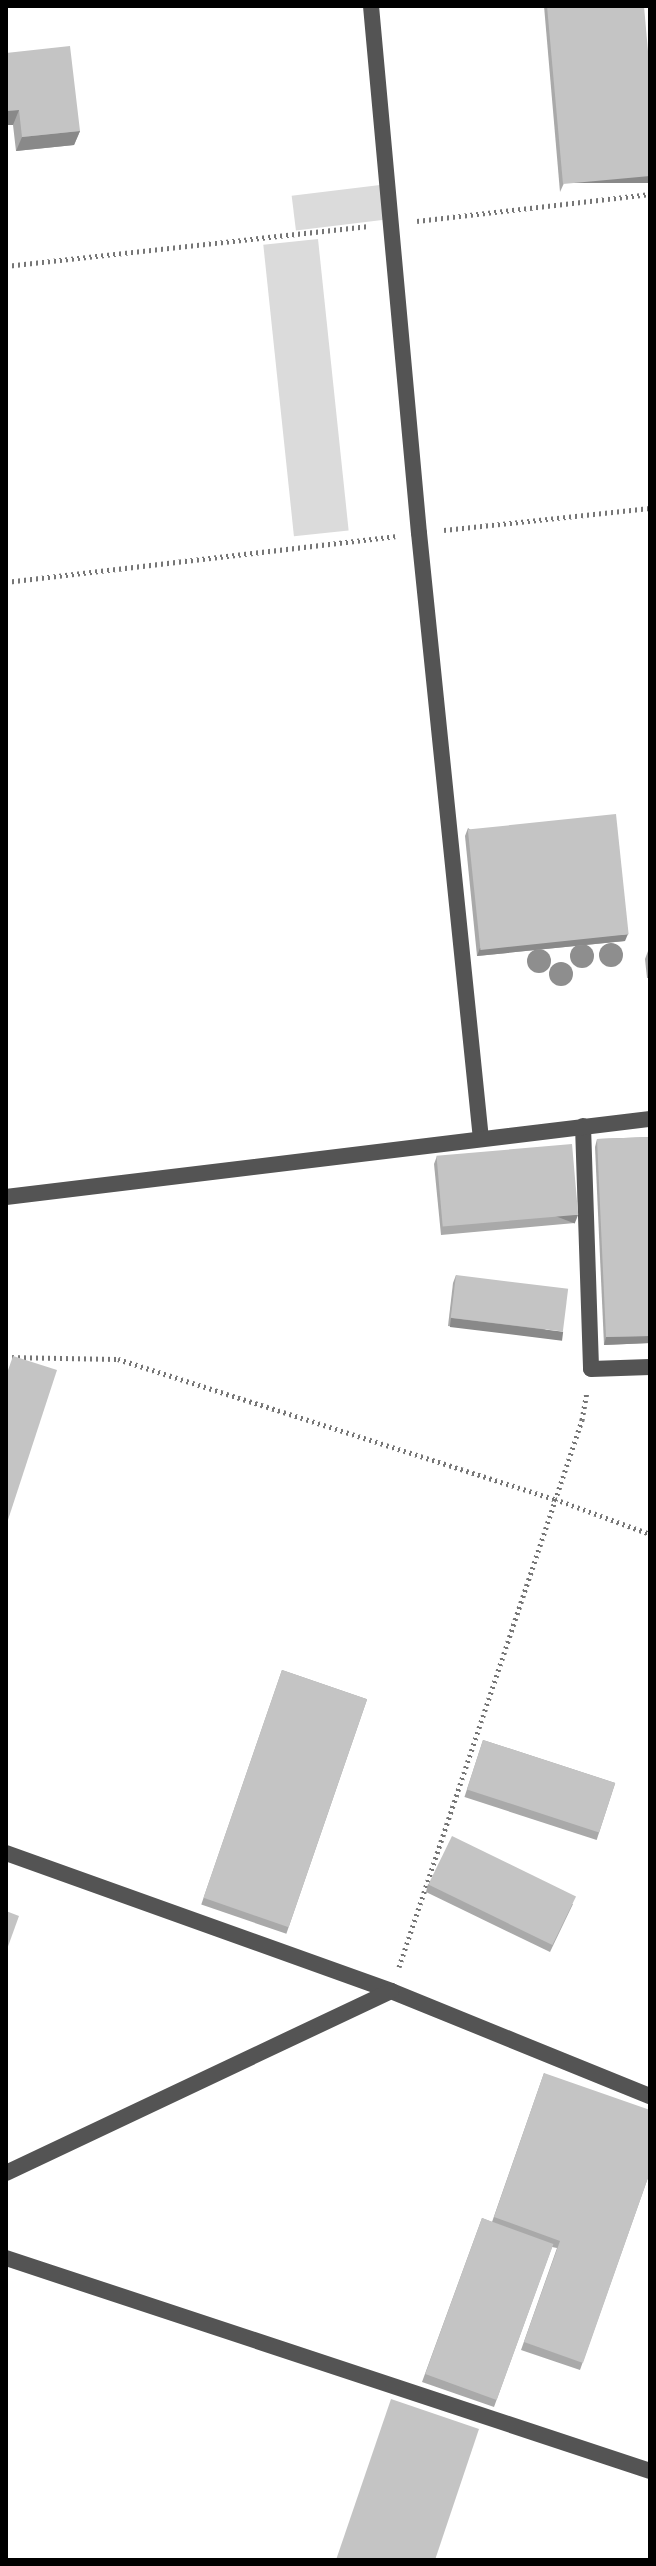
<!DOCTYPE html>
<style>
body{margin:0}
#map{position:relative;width:656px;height:2566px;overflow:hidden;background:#fff;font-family:Inter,sans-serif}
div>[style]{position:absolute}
.green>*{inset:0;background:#dbdbdb;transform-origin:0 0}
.path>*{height:5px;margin-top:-2.5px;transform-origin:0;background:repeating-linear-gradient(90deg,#767676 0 2px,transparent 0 6px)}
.street>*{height:16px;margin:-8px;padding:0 8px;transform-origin:8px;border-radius:8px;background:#545454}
.trees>*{width:24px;height:24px;margin:-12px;border-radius:50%;background:#8e8e8e}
.wall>*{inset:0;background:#a9a9a9;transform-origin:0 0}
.shaded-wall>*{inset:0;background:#898989;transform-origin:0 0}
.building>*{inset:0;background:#c4c4c4;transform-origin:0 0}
span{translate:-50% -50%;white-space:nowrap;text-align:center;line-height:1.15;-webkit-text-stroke:6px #fff;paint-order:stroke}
.frame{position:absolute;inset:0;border:8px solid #000;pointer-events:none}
</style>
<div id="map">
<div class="green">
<div style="left:380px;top:185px;width:35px;height:89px;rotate:83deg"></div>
<div style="left:318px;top:239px;width:293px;height:55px;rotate:84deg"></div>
</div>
<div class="path">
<div style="left:417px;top:221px;width:235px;rotate:-6.6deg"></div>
<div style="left:6px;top:266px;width:363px;rotate:-6.3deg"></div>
<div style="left:444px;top:530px;width:207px;rotate:-6.1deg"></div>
<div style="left:6px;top:582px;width:392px;rotate:-6.7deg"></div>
<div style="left:6px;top:1357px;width:112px;rotate:1deg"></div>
<div style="left:118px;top:1359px;width:459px;rotate:17.8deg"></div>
<div style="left:555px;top:1499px;width:101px;rotate:20.2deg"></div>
<div style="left:399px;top:1967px;width:577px;rotate:-71.5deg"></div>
<div style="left:582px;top:1420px;width:28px;rotate:-80deg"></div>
</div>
<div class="street">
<div style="left:371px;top:6px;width:529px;rotate:84.8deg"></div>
<div style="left:419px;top:533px;width:609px;rotate:84.16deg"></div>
<div style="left:583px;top:1126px;width:243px;rotate:88.1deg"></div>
<div style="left:591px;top:1369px;width:59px;rotate:-1.9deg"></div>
<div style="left:6px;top:1197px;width:649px;rotate:-6.91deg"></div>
<div style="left:6px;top:1853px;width:409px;rotate:19.7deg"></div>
<div style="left:391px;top:1991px;width:279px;rotate:22.1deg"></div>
<div style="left:6px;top:2173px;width:426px;rotate:-25.3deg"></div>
<div style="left:6px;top:2258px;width:678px;rotate:18.3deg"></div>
</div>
<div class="trees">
<div style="left:611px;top:955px"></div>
<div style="left:582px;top:956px"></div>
<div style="left:539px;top:961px"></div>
<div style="left:561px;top:974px"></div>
</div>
<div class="wall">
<div style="clip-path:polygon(544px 6px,644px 6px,560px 192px)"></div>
<div style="clip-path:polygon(6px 53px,80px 131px,74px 145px,16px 151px,13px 125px,6px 125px)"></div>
<div style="clip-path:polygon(468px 828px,625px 941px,477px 956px,465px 836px)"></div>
<div style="clip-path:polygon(648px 951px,650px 951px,650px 978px,647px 978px,645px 959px)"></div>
<div style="clip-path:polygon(650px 1137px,650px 1343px,604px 1345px,595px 1147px,597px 1139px)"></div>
<div style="clip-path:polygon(437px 1156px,575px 1223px,441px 1235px,434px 1164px)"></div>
<div style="clip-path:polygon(456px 1275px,561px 1339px,448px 1326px,453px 1283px)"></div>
<div style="left:282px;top:1670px;width:90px;height:248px;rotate:19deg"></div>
<div style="left:483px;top:1740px;width:139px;height:60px;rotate:18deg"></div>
<div style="clip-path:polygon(428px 1884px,573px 1904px,550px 1952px,426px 1892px)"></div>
<div style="clip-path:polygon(544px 2073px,650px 2172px,580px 2370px,521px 2350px,557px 2248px,552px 2247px,494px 2407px,422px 2382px,482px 2218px,492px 2222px)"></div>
</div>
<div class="shaded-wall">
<div style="clip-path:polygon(19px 110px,13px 125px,6px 125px,6px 111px)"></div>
<div style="clip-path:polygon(80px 131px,74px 145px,16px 151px,22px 137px)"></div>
<div style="left:650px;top:176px;width:7px;height:87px;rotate:90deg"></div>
<div style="clip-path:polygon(628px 934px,625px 941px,477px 956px,480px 948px)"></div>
<div style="left:578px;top:1215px;width:9px;height:135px;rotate:111deg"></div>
<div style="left:451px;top:1318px;width:113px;height:9px;rotate:7deg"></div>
<div style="clip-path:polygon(650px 1336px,650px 1343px,604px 1345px,606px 1337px)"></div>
</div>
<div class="building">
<div style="clip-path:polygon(547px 6px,644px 6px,650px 74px,650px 176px,563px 184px)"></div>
<div style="clip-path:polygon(70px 46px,80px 131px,22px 137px,19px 110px,6px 111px,6px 53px)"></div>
<div style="left:616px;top:814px;width:121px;height:149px;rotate:84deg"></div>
<div style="clip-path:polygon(650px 1137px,650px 1336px,606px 1337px,597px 1139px)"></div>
<div style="left:572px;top:1144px;width:71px;height:136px;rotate:85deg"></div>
<div style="left:456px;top:1275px;width:113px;height:43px;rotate:7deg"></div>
<div style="clip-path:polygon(13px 1356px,57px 1370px,6px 1526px,6px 1376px)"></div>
<div style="left:282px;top:1670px;width:90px;height:241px;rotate:19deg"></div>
<div style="left:483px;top:1740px;width:139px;height:52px;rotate:18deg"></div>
<div style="left:452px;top:1836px;width:138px;height:54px;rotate:26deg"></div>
<div style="clip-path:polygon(6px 1911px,19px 1916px,6px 1952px)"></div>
<div style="clip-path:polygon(544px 2073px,650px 2110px,650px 2172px,583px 2363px,524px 2342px,560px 2241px,494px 2217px)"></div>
<div style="left:482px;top:2218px;width:76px;height:166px;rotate:20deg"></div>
<div style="clip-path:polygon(391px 2399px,479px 2429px,435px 2560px,336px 2560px)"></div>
</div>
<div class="frame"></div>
</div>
